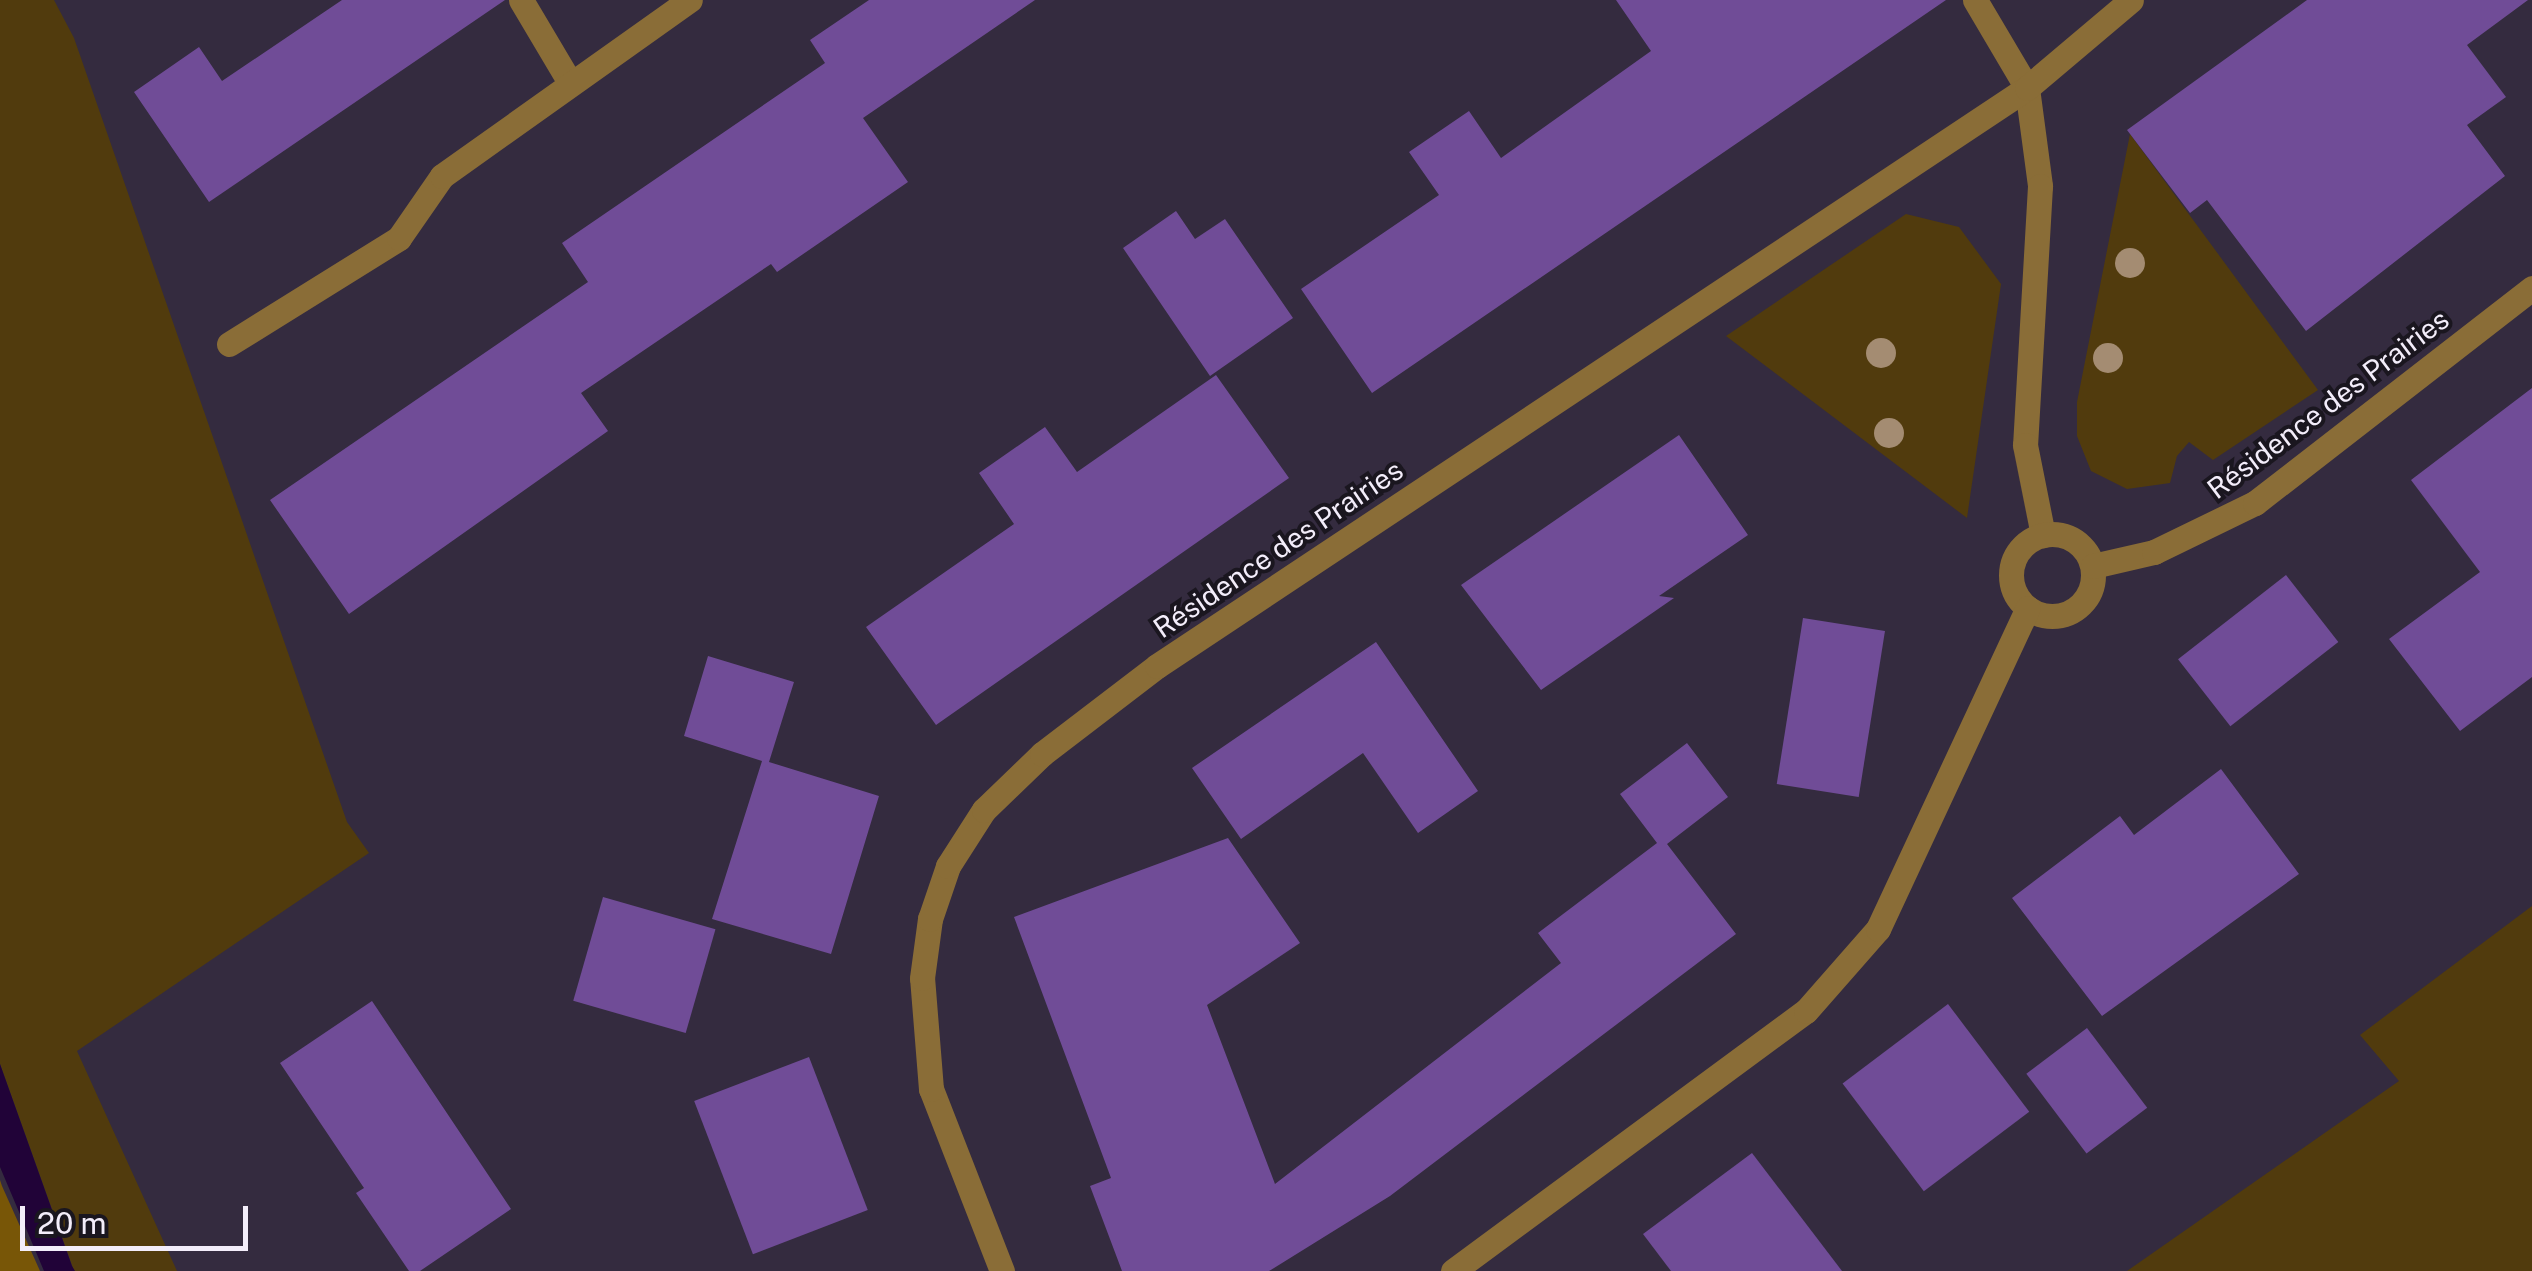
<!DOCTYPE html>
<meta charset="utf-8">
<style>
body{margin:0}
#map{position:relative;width:2532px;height:1271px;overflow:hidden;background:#342b3f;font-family:"Public Sans",sans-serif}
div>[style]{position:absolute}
.green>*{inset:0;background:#513b0d}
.forest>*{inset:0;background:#785607}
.water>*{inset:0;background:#210338}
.building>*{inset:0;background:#704c97;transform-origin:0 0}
.minor>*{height:25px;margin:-12.5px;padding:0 12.5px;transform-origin:12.5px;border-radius:12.5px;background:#8a6d37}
.minor>.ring{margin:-12.5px;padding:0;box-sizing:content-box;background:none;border:25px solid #8a6d37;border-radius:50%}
.trees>*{width:30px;height:30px;margin:-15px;border-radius:50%;background:#a48c72}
span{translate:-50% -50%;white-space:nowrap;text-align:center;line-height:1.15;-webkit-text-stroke:8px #1a161f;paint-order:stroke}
.street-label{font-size:28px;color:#f3edfa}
.scale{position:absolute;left:20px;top:1206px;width:228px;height:45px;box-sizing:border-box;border:5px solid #f3edfa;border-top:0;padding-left:12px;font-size:30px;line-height:35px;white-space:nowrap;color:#f3edfa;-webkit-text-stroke:8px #1a161f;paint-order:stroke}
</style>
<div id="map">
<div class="green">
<div style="clip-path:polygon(0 0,54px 0,74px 38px,347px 822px,369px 853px,77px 1051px,177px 1271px,74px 1271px,0 1064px)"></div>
<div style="clip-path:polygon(2130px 134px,2318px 390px,2213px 460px,2189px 442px,2177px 456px,2170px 483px,2127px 489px,2091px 471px,2077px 436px,2077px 402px)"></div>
<div style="clip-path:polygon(1906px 214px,1959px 227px,2001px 284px,1967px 518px,1726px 336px)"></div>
<div style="clip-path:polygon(2532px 906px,2532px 1271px,2127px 1271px,2399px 1081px,2360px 1035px)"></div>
</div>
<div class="forest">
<div style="clip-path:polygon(0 1180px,2px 1186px,40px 1271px,0 1271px)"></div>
</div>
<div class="water">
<div style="clip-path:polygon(0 1064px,72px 1266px,75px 1271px,44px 1271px,0 1167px)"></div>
</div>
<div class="building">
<div style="clip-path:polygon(342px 0,505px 0,209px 202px,134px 92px,199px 47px,222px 81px)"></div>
<div style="clip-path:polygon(869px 0,1035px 0,863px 118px,908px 182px,777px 272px,771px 264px,581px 393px,608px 431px,349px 614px,270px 500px,588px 282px,562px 243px,825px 63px,810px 40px)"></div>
<div style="clip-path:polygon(1616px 0,1946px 0,1372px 393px,1301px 289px,1439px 195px,1409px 152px,1469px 111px,1501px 158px,1651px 51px)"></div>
<div style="clip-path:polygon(2307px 0,2528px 0,2467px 45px,2506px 97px,2467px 125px,2505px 176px,2306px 331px,2207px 200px,2190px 213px,2127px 130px)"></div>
<div style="clip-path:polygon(1176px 211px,1195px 239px,1225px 219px,1293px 318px,1210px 376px,1123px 248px)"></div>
<div style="clip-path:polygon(1216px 375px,1289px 478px,936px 725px,866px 627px,1014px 524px,979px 473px,1045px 427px,1077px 472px)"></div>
<div style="clip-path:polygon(2532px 388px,2532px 677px,2460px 731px,2389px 639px,2480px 572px,2411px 480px)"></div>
<div style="clip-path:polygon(1679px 435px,1748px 535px,1659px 596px,1674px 598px,1541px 690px,1461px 585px)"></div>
<div style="left:2286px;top:575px;width:85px;height:137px;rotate:52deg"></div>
<div style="left:1803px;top:618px;width:83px;height:168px;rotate:9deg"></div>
<div style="clip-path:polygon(1376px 642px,1478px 791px,1418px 833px,1363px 753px,1241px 839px,1192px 768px)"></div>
<div style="clip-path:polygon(708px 656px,794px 682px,769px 762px,879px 796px,831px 954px,712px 919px,762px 761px,684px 736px)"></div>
<div style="clip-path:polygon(1687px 743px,1728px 797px,1667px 844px,1736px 934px,1390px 1196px,1269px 1271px,1122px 1271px,1090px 1186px,1111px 1178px,1014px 917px,1228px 838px,1300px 943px,1207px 1005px,1275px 1184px,1561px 963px,1538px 933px,1657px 843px,1620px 794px)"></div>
<div style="clip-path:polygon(2221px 769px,2299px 874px,2102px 1016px,2012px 898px,2120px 816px,2134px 835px)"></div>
<div style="left:603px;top:897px;width:117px;height:108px;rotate:16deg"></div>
<div style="clip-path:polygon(372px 1001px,511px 1209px,420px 1271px,409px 1271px,356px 1193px,364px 1188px,280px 1063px)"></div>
<div style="left:1948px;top:1004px;width:135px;height:132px;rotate:53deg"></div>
<div style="left:2087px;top:1028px;width:100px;height:76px;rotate:53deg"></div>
<div style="left:809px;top:1057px;width:164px;height:123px;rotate:69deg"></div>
<div style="clip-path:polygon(1752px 1153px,1842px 1271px,1671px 1271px,1643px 1234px)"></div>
</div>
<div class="minor">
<div style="left:521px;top:0;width:94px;rotate:59.3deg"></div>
<div style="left:1975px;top:0;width:102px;rotate:59.4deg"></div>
<div style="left:2027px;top:88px;width:99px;rotate:82.4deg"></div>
<div style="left:2040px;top:186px;width:259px;rotate:93.3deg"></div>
<div style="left:2025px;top:445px;width:92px;rotate:78.7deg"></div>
<div style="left:229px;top:344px;width:200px;rotate:-31.9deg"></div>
<div style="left:399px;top:238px;width:75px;rotate:-55.3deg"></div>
<div style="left:442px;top:176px;width:304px;rotate:-35.4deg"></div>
<div class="ring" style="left:2011px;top:534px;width:57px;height:57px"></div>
<div style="left:2093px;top:566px;width:63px;rotate:-12.9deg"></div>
<div style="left:2154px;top:552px;width:112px;rotate:-25.9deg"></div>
<div style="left:2255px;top:503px;width:351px;rotate:-37.8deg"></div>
<div style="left:1002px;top:1271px;width:195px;rotate:-111.3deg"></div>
<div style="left:931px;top:1089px;width:111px;rotate:-94.6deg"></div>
<div style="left:922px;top:978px;width:60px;rotate:-82.3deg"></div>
<div style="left:930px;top:919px;width:56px;rotate:-71.2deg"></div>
<div style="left:948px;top:866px;width:67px;rotate:-57.3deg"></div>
<div style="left:984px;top:810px;width:81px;rotate:-44deg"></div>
<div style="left:1042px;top:754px;width:145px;rotate:-37.4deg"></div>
<div style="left:1157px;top:666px;width:1045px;rotate:-33.6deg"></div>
<div style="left:2027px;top:88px;width:136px;rotate:-40.2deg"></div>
<div style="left:1453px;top:1271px;width:438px;rotate:-36.4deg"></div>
<div style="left:1806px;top:1011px;width:109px;rotate:-48.7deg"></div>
<div style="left:1878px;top:929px;width:354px;rotate:-65deg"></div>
</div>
<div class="trees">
<div style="left:2130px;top:263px"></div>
<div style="left:1881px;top:353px"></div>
<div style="left:2108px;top:358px"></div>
<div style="left:1889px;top:433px"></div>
</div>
<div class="street-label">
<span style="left:2328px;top:404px;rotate:-37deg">Résidence des Prairies</span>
<span style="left:1278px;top:549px;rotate:-34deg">Résidence des Prairies</span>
</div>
<div class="scale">20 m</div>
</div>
